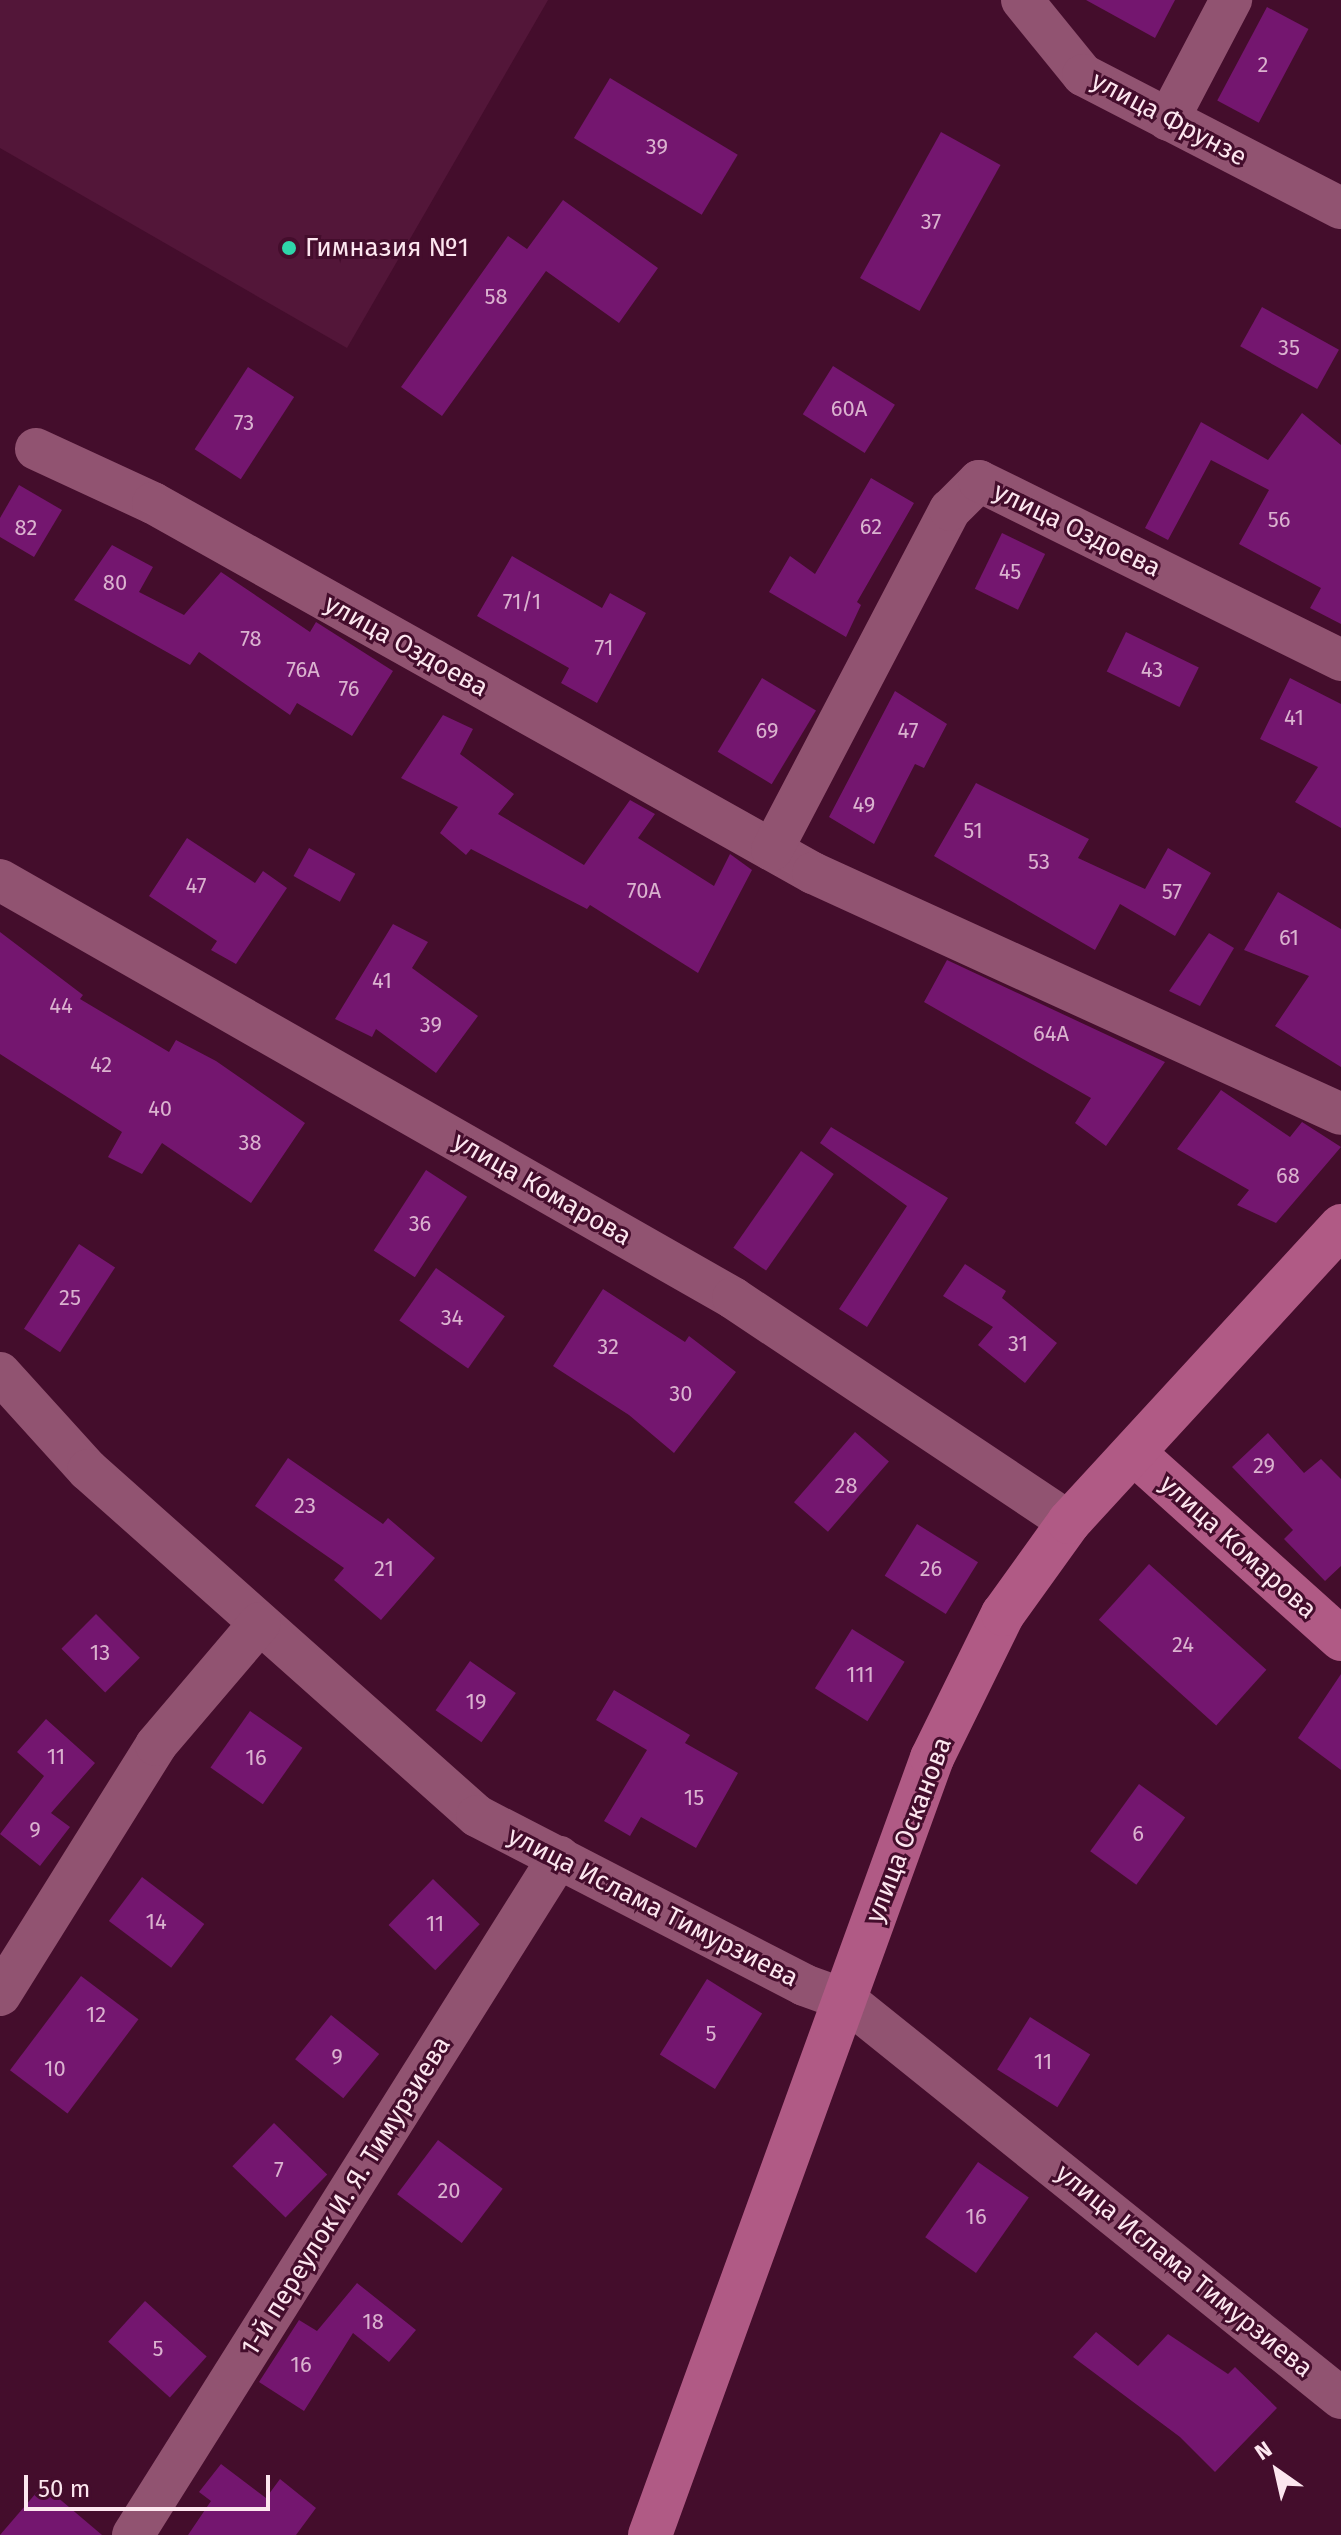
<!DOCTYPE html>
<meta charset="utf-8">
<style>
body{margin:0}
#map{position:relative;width:1341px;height:2535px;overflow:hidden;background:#440d2c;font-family:"Fira Sans",sans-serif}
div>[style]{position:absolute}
.built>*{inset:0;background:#531639}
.building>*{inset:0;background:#74166f;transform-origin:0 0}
.minor>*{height:42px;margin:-21px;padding:0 21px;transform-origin:21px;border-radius:21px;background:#915371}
.major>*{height:44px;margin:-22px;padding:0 22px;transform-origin:22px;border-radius:22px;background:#b05a85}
.dots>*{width:22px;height:22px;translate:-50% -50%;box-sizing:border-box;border:4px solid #440d2c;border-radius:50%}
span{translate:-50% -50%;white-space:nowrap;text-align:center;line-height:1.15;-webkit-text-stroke:6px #440d2c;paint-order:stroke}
.number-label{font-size:22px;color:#dab2cf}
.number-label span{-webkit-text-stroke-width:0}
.street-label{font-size:26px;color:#fce6ef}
.poi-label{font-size:26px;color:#fce6ef}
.left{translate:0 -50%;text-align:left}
.north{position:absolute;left:1237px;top:2431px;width:80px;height:80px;-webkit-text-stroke:6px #440d2c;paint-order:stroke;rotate:326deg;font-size:22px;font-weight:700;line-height:32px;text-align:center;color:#fce6ef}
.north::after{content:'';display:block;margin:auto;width:28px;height:36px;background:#fce6ef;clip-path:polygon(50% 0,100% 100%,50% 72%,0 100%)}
.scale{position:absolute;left:24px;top:2475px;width:246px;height:36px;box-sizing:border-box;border:4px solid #fce6ef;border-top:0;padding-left:10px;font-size:24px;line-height:28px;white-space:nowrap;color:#fce6ef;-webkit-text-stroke:6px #440d2c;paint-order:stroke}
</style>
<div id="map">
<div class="built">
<div style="clip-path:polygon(0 0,548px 0,347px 348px,0 148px)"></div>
</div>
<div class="building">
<div style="clip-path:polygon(1086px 0,1175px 0,1155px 38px)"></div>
<div style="left:1267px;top:7px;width:47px;height:106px;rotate:28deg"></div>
<div style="left:610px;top:78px;width:149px;height:70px;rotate:31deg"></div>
<div style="left:941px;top:132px;width:68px;height:167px;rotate:29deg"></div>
<div style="clip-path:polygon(563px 200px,658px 268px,619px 323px,546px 271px,442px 416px,401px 387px,508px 236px,527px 249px)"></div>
<div style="left:1262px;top:307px;width:88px;height:45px;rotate:29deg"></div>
<div style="left:833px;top:366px;width:73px;height:57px;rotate:32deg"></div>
<div style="left:248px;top:367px;width:55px;height:98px;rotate:33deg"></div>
<div style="clip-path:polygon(1302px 413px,1341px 445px,1341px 624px,1310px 608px,1321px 588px,1239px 544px,1269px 490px,1211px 460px,1168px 540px,1145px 528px,1201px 422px,1268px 460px)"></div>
<div style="clip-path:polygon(871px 478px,914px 503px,857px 602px,861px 605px,846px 637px,769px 592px,790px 556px,815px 574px)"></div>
<div style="clip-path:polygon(19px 485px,62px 510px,34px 557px,0 537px,0 518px)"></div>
<div style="left:1002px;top:533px;width:48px;height:62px;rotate:26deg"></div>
<div style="clip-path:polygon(112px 545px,153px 567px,139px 592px,184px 615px,221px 572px,310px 632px,316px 622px,393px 671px,352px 736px,297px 703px,290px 715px,199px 652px,190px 665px,74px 600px)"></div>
<div style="clip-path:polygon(512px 556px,602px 608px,610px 593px,646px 613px,597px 703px,561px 683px,569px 668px,477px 616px)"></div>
<div style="left:1126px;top:632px;width:81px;height:44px;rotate:26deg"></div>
<div style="left:762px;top:678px;width:63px;height:86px;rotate:31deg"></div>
<div style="clip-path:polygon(1290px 678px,1341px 704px,1341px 828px,1295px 802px,1318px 767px,1260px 739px)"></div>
<div style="clip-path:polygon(895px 691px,947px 724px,924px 768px,915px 764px,874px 844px,829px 817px)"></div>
<div style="clip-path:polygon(443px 715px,473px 729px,460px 754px,514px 794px,498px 814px,584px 865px,630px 800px,655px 814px,638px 838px,714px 886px,730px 854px,752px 870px,698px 973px,590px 905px,587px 909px,471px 849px,466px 855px,440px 833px,458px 807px,401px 778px)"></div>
<div style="clip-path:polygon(976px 783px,1089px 839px,1078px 858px,1145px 889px,1168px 848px,1211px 873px,1175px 936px,1120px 904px,1095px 950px,934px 856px)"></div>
<div style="clip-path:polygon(187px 838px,255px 883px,263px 871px,287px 888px,236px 964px,211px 950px,217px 941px,149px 896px)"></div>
<div style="left:309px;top:848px;width:53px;height:32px;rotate:29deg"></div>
<div style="clip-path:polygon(1278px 892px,1341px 929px,1341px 1067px,1275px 1026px,1309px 976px,1244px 950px)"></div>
<div style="clip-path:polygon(393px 924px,428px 942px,412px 968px,478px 1016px,436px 1073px,376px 1029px,372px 1037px,335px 1019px)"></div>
<div style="clip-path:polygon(0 932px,83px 995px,80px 999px,169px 1052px,176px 1040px,216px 1061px,305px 1123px,251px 1203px,162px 1143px,142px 1174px,108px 1157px,122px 1132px,0 1054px)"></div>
<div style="clip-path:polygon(1209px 933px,1234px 948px,1200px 1006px,1169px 991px)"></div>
<div style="clip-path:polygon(947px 960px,1165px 1062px,1106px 1146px,1075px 1123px,1091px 1098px,924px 1002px)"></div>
<div style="clip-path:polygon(1221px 1090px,1290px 1137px,1302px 1122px,1341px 1147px,1276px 1223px,1237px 1205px,1249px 1190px,1177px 1149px)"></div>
<div style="clip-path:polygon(831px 1127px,948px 1198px,867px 1327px,839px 1309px,907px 1206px,820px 1143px)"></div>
<div style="left:801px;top:1151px;width:40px;height:118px;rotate:35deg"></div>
<div style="left:426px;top:1170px;width:49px;height:96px;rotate:33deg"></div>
<div style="left:79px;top:1244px;width:43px;height:101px;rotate:33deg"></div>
<div style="clip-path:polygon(965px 1264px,1006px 1291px,1002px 1298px,1057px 1343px,1025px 1383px,978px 1345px,993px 1327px,943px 1296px)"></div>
<div style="left:436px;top:1268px;width:84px;height:64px;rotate:35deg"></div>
<div style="clip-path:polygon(603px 1289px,685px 1342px,689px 1336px,736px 1372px,674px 1453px,629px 1415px,553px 1366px)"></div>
<div style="left:855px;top:1432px;width:45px;height:93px;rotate:41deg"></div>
<div style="clip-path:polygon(1268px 1433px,1304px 1473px,1321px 1459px,1341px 1479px,1341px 1566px,1325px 1581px,1284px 1539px,1293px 1530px,1232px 1467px)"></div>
<div style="clip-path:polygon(288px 1458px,383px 1524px,388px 1518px,435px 1558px,381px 1620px,334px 1580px,344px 1568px,255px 1506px)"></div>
<div style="left:917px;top:1524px;width:72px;height:61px;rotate:32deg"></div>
<div style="left:1149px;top:1564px;width:158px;height:75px;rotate:42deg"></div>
<div style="left:96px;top:1614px;width:62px;height:49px;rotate:45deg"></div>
<div style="left:852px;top:1629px;width:62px;height:70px;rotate:32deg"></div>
<div style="left:470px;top:1661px;width:56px;height:60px;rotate:35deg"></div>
<div style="clip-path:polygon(1341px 1674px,1341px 1770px,1298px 1738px)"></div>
<div style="clip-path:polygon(614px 1690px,690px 1735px,685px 1743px,738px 1773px,696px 1848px,641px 1817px,630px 1836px,604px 1821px,647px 1750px,596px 1720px)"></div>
<div style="left:250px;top:1711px;width:64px;height:69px;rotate:35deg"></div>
<div style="clip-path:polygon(46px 1719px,95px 1763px,51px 1813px,70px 1827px,40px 1866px,0 1834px,44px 1776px,17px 1752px)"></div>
<div style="left:1139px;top:1784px;width:57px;height:83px;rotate:36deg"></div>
<div style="left:142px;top:1877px;width:78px;height:55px;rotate:37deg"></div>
<div style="left:433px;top:1879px;width:65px;height:64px;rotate:44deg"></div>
<div style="left:81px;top:1976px;width:72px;height:118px;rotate:37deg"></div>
<div style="left:707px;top:1979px;width:65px;height:89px;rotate:32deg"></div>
<div style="left:331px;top:2015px;width:62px;height:57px;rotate:39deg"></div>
<div style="left:1030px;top:2017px;width:71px;height:62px;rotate:32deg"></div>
<div style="left:274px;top:2123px;width:74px;height:60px;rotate:44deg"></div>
<div style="left:438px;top:2140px;width:81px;height:68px;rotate:37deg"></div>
<div style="left:978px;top:2162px;width:62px;height:92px;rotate:35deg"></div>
<div style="clip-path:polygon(357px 2283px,416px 2330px,389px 2362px,353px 2333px,304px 2411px,259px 2382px,299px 2320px,317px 2331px)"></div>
<div style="left:145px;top:2301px;width:83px;height:55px;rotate:42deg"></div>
<div style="clip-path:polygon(1096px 2332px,1138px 2366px,1168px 2334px,1228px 2374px,1235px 2367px,1277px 2408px,1215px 2472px,1180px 2437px,1073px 2357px)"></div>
<div style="clip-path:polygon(221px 2464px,266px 2498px,280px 2479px,316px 2508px,296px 2535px,188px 2535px,211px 2501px,199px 2492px)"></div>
<div style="clip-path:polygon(43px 2485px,102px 2535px,0 2535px)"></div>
</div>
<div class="minor">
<div style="left:1022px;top:0;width:97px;rotate:50.9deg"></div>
<div style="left:1083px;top:75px;width:290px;rotate:27.3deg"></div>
<div style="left:1168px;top:120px;width:136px;rotate:-62.3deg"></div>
<div style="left:36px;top:449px;width:129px;rotate:24.8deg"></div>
<div style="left:153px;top:503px;width:757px;rotate:29.28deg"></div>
<div style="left:813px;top:873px;width:580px;rotate:24.53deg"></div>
<div style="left:772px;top:850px;width:384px;rotate:-62.4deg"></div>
<div style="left:950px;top:510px;width:41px;rotate:-45deg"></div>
<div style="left:979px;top:481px;width:404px;rotate:26.3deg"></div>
<div style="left:0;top:880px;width:844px;rotate:29.69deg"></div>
<div style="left:733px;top:1298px;width:404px;rotate:33.7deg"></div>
<div style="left:0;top:1373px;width:131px;rotate:47.8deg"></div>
<div style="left:88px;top:1470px;width:521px;rotate:41.65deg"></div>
<div style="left:477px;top:1816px;width:368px;rotate:27.3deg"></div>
<div style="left:804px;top:1985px;width:45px;rotate:19.7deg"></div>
<div style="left:846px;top:2000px;width:635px;rotate:38.8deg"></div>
<div style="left:0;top:1995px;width:295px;rotate:-58deg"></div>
<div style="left:156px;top:1745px;width:160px;rotate:-49.6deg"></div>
<div style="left:133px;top:2535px;width:801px;rotate:-57.86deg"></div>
</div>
<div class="major">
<div style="left:1135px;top:1454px;width:277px;rotate:41.9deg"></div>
<div style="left:650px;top:2535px;width:827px;rotate:-70.05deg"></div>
<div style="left:932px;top:1758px;width:161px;rotate:-63.8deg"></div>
<div style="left:1003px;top:1614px;width:113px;rotate:-54.3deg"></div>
<div style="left:1069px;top:1522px;width:402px;rotate:-47.4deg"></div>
</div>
<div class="dots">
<div style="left:289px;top:248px;background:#2fd4aa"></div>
</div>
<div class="number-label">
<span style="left:1263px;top:65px">2</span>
<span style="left:657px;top:147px">39</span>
<span style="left:931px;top:222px">37</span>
<span style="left:496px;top:297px">58</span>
<span style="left:1289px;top:348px">35</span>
<span style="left:849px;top:409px">60А</span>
<span style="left:244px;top:423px">73</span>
<span style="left:1279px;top:520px">56</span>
<span style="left:871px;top:527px">62</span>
<span style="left:26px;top:528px">82</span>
<span style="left:1010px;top:572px">45</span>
<span style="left:115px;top:583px">80</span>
<span style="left:522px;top:602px">71/1</span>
<span style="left:251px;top:639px">78</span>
<span style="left:604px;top:648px">71</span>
<span style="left:303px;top:670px">76А</span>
<span style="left:1152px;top:670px">43</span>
<span style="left:349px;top:689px">76</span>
<span style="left:1294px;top:718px">41</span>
<span style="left:767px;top:731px">69</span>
<span style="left:908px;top:731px">47</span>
<span style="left:864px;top:805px">49</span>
<span style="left:973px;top:831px">51</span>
<span style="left:1039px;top:862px">53</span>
<span style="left:196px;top:886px">47</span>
<span style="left:644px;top:891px">70А</span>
<span style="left:1172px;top:892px">57</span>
<span style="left:1289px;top:938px">61</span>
<span style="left:382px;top:981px">41</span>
<span style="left:61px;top:1006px">44</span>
<span style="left:431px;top:1025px">39</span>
<span style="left:1051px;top:1034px">64А</span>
<span style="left:101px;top:1065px">42</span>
<span style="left:160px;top:1109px">40</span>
<span style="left:250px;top:1143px">38</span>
<span style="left:1288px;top:1176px">68</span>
<span style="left:420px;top:1224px">36</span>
<span style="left:70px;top:1298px">25</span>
<span style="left:452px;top:1318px">34</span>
<span style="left:1018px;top:1344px">31</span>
<span style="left:608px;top:1347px">32</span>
<span style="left:681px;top:1394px">30</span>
<span style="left:1264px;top:1466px">29</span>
<span style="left:846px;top:1486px">28</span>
<span style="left:305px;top:1506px">23</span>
<span style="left:384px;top:1569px">21</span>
<span style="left:931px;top:1569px">26</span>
<span style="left:1183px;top:1645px">24</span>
<span style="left:100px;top:1653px">13</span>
<span style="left:860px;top:1675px">111</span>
<span style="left:476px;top:1702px">19</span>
<span style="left:56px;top:1757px">11</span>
<span style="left:256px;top:1758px">16</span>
<span style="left:694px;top:1798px">15</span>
<span style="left:35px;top:1830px">9</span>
<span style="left:1138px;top:1834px">6</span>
<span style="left:156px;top:1922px">14</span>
<span style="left:435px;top:1924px">11</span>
<span style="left:96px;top:2015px">12</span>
<span style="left:711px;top:2034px">5</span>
<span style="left:337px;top:2057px">9</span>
<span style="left:1043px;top:2062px">11</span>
<span style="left:55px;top:2069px">10</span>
<span style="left:279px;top:2170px">7</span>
<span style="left:449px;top:2191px">20</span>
<span style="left:976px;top:2217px">16</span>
<span style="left:373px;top:2322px">18</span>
<span style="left:158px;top:2349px">5</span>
<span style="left:301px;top:2365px">16</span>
</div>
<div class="street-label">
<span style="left:1169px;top:119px;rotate:28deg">улица Фрунзе</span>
<span style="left:1077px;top:530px;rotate:26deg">улица Оздоева</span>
<span style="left:406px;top:646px;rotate:29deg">улица Оздоева</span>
<span style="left:542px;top:1189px;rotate:30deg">улица Комарова</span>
<span style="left:1238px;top:1547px;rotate:42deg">улица Комарова</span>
<span style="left:909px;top:1830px;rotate:-69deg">улица Осканова</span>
<span style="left:653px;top:1907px;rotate:27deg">улица Ислама Тимурзиева</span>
<span style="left:346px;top:2196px;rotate:-58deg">1-й переулок И. Я. Тимурзиева</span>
<span style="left:1184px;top:2271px;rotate:39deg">улица Ислама Тимурзиева</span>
</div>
<div class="poi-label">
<span class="left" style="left:305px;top:248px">Гимназия №1</span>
</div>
<div class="north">N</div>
<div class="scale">50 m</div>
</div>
